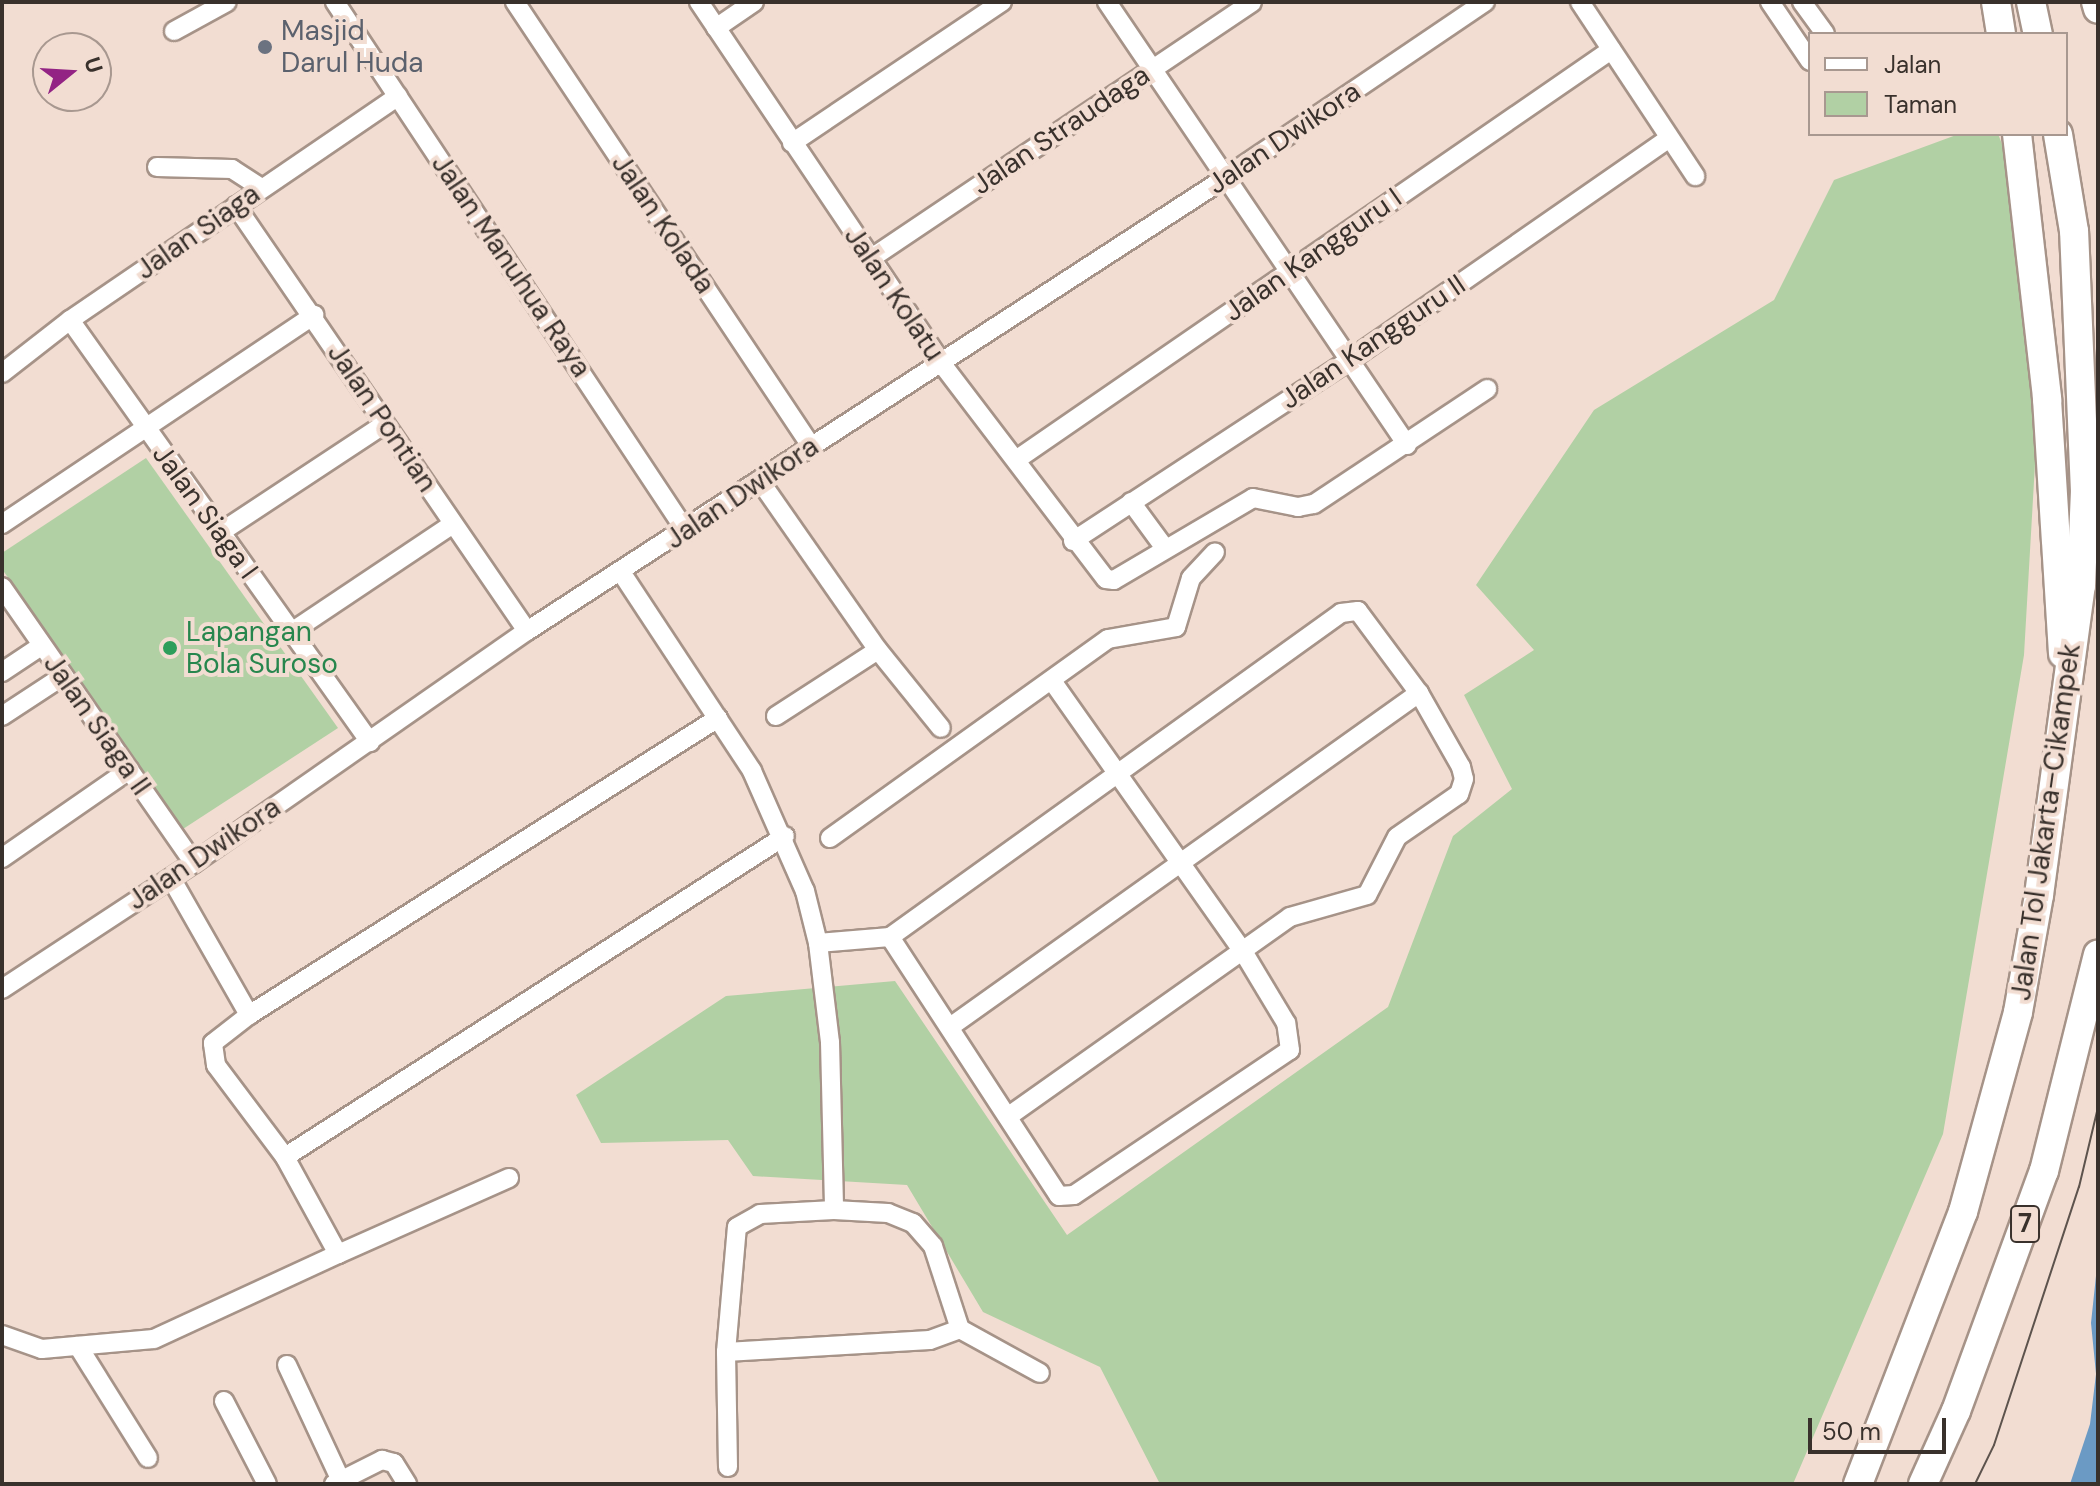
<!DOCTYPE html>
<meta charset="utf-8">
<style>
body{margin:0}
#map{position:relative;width:2100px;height:1486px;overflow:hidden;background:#f2ddd2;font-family:"DM Sans",sans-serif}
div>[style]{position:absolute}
.green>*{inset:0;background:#b1d0a4}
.water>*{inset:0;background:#6b9ac4}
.roads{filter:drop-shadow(2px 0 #a69388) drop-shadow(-2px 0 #a69388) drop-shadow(0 2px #a69388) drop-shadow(0 -2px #a69388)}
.minor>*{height:18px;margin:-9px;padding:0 9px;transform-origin:9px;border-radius:9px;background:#fff}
.highway>*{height:28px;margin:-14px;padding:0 14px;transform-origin:14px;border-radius:14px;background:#fff}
.tram>*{height:2px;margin:-1px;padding:0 1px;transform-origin:1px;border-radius:1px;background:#5d534d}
.dots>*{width:22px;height:22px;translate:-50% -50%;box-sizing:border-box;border:4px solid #f2ddd2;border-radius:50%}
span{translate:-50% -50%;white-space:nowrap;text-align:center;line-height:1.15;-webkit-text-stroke:8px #f2ddd2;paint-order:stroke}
.shield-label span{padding:2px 6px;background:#f2ddd2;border:2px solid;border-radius:6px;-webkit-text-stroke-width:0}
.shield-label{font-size:26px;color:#39312c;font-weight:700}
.worship-label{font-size:28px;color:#5b616d}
.left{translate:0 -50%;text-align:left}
.street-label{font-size:28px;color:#39312c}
.leisure-label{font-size:28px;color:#27864d}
.frame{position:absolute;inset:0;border:4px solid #39312c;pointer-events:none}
.legend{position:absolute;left:1808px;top:32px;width:260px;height:104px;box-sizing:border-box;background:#f2ddd2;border:2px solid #a89890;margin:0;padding:10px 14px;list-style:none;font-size:24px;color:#39312c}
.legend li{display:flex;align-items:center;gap:16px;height:40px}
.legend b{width:40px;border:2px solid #a89890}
.north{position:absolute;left:32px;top:32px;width:80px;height:80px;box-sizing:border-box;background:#f2ddd2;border:2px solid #a89890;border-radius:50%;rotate:72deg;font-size:22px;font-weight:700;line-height:32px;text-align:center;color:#39312c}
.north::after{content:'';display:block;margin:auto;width:28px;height:36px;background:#932384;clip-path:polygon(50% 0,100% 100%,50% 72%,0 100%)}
.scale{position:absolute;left:1808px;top:1418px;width:138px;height:36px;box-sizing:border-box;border:4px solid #39312c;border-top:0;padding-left:10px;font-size:24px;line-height:28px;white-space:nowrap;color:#39312c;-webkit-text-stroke:6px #f2ddd2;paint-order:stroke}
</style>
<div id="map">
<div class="green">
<div style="clip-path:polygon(1959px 134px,1998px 134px,2047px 256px,2024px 655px,1943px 1134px,1793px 1484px,1160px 1484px,1100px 1367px,983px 1312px,907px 1185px,753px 1176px,728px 1140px,601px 1143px,576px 1095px,726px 996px,895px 981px,1067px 1235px,1388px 1007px,1453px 836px,1512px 789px,1464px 695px,1534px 650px,1476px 585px,1594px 410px,1774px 300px,1834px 180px)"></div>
<div style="clip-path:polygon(146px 458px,338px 728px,183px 829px,2px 569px,2px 553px)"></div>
</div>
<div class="water">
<div style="clip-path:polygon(2098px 1257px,2098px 1484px,2070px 1484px,2090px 1424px,2096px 1374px,2091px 1323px)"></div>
</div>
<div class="roads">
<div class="minor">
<div style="left:335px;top:2px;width:635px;rotate:56.44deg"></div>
<div style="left:515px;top:2px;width:534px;rotate:56.31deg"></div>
<div style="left:699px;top:2px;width:436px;rotate:56.1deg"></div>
<div style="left:942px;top:364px;width:270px;rotate:52.7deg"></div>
<div style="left:1106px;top:579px;width:8px;rotate:7deg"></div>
<div style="left:1114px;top:580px;width:161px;rotate:-30.5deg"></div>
<div style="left:1253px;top:498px;width:46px;rotate:11.3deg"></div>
<div style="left:1298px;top:507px;width:16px;rotate:-11deg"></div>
<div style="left:1314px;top:504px;width:208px;rotate:-33.6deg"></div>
<div style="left:1107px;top:2px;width:535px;rotate:55.89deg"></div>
<div style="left:1580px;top:2px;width:209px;rotate:56.5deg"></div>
<div style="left:1770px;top:2px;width:71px;rotate:55.9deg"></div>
<div style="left:1802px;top:2px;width:39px;rotate:54deg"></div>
<div style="left:716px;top:28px;width:46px;rotate:-34.4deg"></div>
<div style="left:174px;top:31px;width:60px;rotate:-28.7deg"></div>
<div style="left:792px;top:143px;width:253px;rotate:-33.9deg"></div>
<div style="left:157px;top:167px;width:75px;rotate:1.5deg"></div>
<div style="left:232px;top:169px;width:35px;rotate:33deg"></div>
<div style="left:236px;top:206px;width:515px;rotate:55.6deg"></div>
<div style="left:870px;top:259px;width:460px;rotate:-33.9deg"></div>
<div style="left:70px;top:320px;width:518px;rotate:54.59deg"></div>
<div style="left:2px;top:373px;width:86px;rotate:-37.9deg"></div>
<div style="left:70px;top:320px;width:397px;rotate:-34.3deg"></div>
<div style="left:1016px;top:460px;width:723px;rotate:-34.57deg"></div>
<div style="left:760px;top:481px;width:206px;rotate:55.1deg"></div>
<div style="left:878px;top:650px;width:100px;rotate:51.1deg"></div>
<div style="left:1131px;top:502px;width:56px;rotate:53.7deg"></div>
<div style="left:2px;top:524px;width:376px;rotate:-33.8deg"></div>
<div style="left:221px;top:532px;width:196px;rotate:-33.4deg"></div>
<div style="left:1073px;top:541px;width:327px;rotate:-33.2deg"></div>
<div style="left:1347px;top:362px;width:392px;rotate:-34.8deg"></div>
<div style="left:621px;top:572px;width:238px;rotate:56.6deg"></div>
<div style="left:752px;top:771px;width:131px;rotate:66.2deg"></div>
<div style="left:805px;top:891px;width:54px;rotate:76deg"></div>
<div style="left:818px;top:943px;width:100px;rotate:83.1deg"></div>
<div style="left:830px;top:1042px;width:168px;rotate:88.6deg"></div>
<div style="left:834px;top:1210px;width:54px;rotate:3.2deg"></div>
<div style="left:888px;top:1213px;width:27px;rotate:22deg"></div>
<div style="left:913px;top:1223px;width:30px;rotate:49deg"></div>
<div style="left:933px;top:1246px;width:87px;rotate:72deg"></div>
<div style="left:2px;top:587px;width:336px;rotate:55.2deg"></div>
<div style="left:290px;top:633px;width:196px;rotate:-33.8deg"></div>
<div style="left:2px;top:672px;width:47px;rotate:-33.7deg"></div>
<div style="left:2px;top:716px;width:73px;rotate:-33.3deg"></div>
<div style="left:776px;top:716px;width:121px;rotate:-32.9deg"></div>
<div style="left:830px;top:838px;width:342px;rotate:-35.6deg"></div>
<div style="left:1108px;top:639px;width:69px;rotate:-10deg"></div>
<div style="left:1176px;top:627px;width:51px;rotate:-73deg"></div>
<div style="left:1191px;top:578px;width:35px;rotate:-47deg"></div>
<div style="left:2px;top:858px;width:155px;rotate:-34.7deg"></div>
<div style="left:171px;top:878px;width:158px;rotate:60.3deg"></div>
<div style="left:890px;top:937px;width:309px;rotate:56.9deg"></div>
<div style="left:1059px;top:1196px;width:15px;rotate:-4deg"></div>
<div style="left:1074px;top:1195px;width:260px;rotate:-33.9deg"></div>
<div style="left:1290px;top:1050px;width:27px;rotate:-98deg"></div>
<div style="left:1286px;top:1023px;width:82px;rotate:-121deg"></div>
<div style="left:1244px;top:953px;width:333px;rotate:-125.2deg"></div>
<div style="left:818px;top:943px;width:72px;rotate:-4.8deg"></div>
<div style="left:890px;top:937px;width:555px;rotate:-35.69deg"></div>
<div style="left:1341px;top:613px;width:17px;rotate:-7deg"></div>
<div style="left:1358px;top:611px;width:102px;rotate:53.4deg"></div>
<div style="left:1419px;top:693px;width:85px;rotate:60.4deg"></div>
<div style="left:1461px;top:767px;width:12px;rotate:76deg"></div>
<div style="left:1464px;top:779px;width:16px;rotate:108deg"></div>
<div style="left:1459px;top:794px;width:75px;rotate:145.3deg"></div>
<div style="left:1397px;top:837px;width:65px;rotate:117.3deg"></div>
<div style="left:1367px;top:895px;width:80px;rotate:164.1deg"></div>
<div style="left:1290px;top:917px;width:343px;rotate:144.7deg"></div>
<div style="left:2px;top:989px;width:230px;rotate:-33.3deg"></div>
<div style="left:194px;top:863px;width:406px;rotate:-34.9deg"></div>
<div style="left:527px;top:631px;width:832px;rotate:-32.98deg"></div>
<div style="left:1225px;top:178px;width:314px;rotate:-34.1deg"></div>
<div style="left:950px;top:1027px;width:576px;rotate:-35.46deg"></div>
<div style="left:285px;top:1157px;width:594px;rotate:-32.7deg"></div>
<div style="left:509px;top:1178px;width:187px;rotate:156deg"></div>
<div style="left:338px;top:1254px;width:111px;rotate:-118.7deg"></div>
<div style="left:285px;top:1157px;width:115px;rotate:-126.9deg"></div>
<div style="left:216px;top:1065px;width:22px;rotate:-98deg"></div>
<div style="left:213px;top:1043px;width:46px;rotate:-37.9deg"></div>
<div style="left:249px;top:1015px;width:555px;rotate:-32.34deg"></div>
<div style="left:2px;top:1335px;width:42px;rotate:19.3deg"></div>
<div style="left:42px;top:1349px;width:112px;rotate:-5.1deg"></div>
<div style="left:154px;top:1339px;width:203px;rotate:-24.8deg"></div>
<div style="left:78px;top:1346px;width:132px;rotate:58deg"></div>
<div style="left:726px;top:1352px;width:204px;rotate:-3.4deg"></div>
<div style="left:930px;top:1340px;width:32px;rotate:-20deg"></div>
<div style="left:960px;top:1329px;width:91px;rotate:28.8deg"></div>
<div style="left:287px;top:1365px;width:128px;rotate:65deg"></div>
<div style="left:224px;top:1401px;width:93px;rotate:62.6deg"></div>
<div style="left:728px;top:1467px;width:115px;rotate:-91deg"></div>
<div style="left:726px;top:1352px;width:125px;rotate:-85deg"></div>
<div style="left:737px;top:1227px;width:26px;rotate:-29deg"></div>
<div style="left:760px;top:1214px;width:74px;rotate:-3.1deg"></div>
<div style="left:334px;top:1484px;width:54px;rotate:-26.6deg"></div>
<div style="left:382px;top:1460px;width:12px;rotate:14deg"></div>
<div style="left:394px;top:1463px;width:25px;rotate:58deg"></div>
</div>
<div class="highway">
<div style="left:1996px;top:2px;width:32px;rotate:81deg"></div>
<div style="left:2031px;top:2px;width:33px;rotate:78deg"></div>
<div style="left:2096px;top:2px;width:7px;rotate:74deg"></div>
<div style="left:2017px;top:134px;width:267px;rotate:83.5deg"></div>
<div style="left:2047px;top:399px;width:255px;rotate:86.4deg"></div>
<div style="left:1858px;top:1484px;width:292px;rotate:-68.9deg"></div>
<div style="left:1963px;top:1212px;width:207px;rotate:-74.6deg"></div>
<div style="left:2018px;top:1012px;width:119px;rotate:-79.8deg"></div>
<div style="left:2039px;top:895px;width:312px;rotate:-82.3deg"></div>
<div style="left:2081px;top:586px;width:94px;rotate:-87.6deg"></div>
<div style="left:2085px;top:492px;width:261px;rotate:-92.4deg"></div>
<div style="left:2074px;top:231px;width:98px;rotate:-99.4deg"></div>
<div style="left:1923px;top:1484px;width:80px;rotate:-65.7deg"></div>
<div style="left:1956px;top:1411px;width:256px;rotate:-69.9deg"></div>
<div style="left:2044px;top:1171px;width:223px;rotate:-76deg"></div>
</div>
</div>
<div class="tram">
<div style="left:1975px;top:1484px;width:43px;rotate:-64deg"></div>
<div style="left:1994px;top:1445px;width:272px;rotate:-71.8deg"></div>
<div style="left:2079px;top:1187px;width:82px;rotate:-76.6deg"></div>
</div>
<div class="dots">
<div style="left:265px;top:47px;background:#6b7280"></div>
<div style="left:170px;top:648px;background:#2e9e5b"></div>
</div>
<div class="shield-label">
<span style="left:2025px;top:1224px">7</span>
</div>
<div class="worship-label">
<span class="left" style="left:281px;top:47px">Masjid<br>Darul Huda</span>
</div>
<div class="street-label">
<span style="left:1061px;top:130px;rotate:-34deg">Jalan Straudaga</span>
<span style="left:1284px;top:138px;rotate:-34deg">Jalan Dwikora</span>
<span style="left:663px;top:224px;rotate:56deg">Jalan Kolada</span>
<span style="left:198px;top:232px;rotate:-35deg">Jalan Siaga</span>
<span style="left:1313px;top:255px;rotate:-35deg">Jalan Kangguru I</span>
<span style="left:511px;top:266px;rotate:56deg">Jalan Manuhua Raya</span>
<span style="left:894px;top:294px;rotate:56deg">Jalan Kolatu</span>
<span style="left:1373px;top:342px;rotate:-34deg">Jalan Kangguru II</span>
<span style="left:382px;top:418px;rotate:56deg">Jalan Pontian</span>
<span style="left:742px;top:493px;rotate:-34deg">Jalan Dwikora</span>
<span style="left:205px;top:512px;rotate:54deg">Jalan Siaga I</span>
<span style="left:97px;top:725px;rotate:55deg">Jalan Siaga II</span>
<span style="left:2046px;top:822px;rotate:-82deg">Jalan Tol Jakarta–Cikampek</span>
<span style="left:204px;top:854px;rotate:-34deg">Jalan Dwikora</span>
</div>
<div class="leisure-label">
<span class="left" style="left:186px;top:648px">Lapangan<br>Bola Suroso</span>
</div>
<div class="frame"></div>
<ul class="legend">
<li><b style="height:10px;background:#fff"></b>Jalan</li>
<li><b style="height:22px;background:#b1d0a4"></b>Taman</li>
</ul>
<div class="north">U</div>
<div class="scale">50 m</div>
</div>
